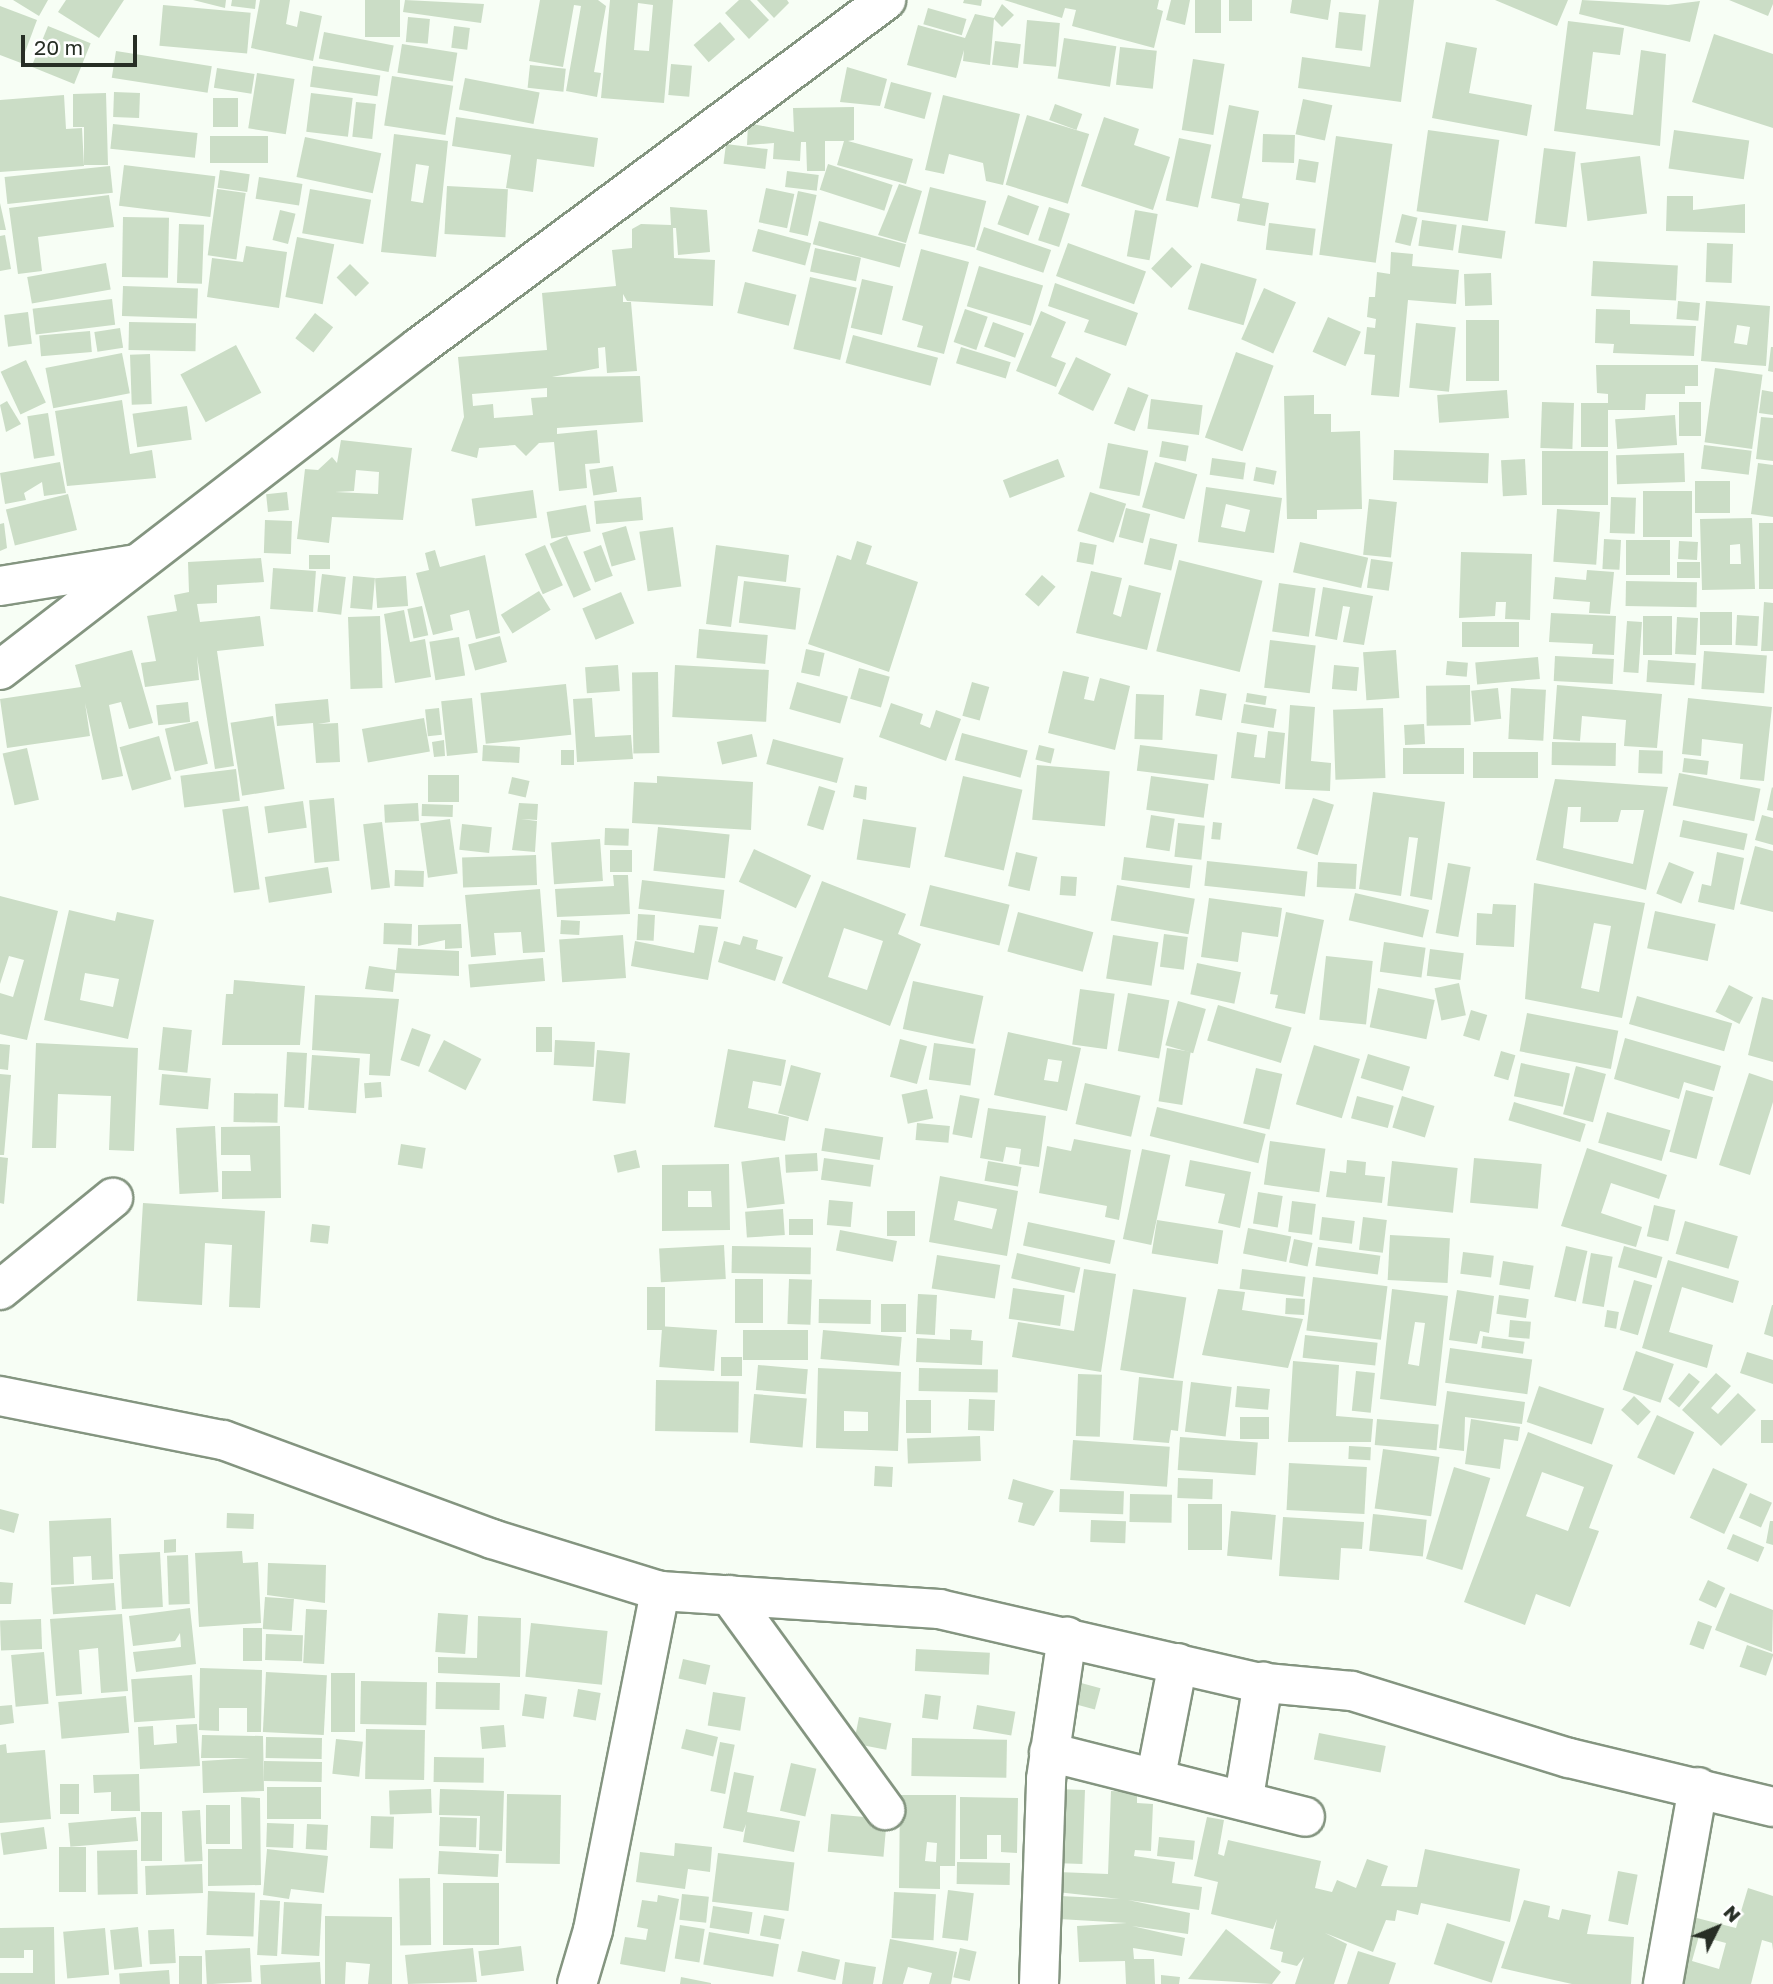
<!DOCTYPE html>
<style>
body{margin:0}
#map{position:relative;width:1773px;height:1984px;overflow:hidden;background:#f7fef5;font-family:"Golos Text",sans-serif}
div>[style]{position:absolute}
.building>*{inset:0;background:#cbddc6;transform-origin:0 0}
.roads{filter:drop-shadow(2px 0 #849580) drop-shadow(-2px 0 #849580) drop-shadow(0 2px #849580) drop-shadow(0 -2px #849580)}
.minor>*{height:38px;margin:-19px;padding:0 19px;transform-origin:19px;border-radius:19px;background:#fff}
span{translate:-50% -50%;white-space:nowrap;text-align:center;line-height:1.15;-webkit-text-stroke:6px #fff;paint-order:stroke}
.north{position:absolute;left:1682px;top:1893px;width:70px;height:70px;-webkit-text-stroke:5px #fff;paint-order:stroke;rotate:47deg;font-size:19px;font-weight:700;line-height:28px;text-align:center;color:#272e25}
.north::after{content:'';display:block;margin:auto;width:24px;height:32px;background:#272e25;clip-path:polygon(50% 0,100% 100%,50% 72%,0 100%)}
.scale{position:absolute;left:21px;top:35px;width:116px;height:32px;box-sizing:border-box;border:4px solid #272e25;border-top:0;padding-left:9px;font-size:21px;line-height:24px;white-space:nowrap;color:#272e25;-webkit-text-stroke:5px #fff;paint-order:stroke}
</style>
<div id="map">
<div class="building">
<div style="clip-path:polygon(13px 0,48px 0,39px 16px)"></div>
<div style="clip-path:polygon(66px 0,124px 0,99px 38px,58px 12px)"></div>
<div style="clip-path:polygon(193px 0,226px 0,225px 8px)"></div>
<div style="clip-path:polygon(232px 0,256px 0,255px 9px,231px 6px)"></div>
<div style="clip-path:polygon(260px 0,290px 0,286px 24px,297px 27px,300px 11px,322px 16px,313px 61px,251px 48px)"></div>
<div style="left:365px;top:0;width:35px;height:37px"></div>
<div style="clip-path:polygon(405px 0,484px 4px,481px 23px,403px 12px)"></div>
<div style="clip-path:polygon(540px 0,598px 0,606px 6px,594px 72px,601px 73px,597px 97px,566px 91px,581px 6px,574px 5px,563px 67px,529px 61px)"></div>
<div style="clip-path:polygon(evenodd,610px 0,673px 0,664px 103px,601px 98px,610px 0,638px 3px,653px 5px,649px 51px,634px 50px,638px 3px)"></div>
<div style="clip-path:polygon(739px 0,750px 0,769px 20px,749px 39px,725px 13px)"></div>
<div style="clip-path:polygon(757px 0,787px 0,789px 3px,774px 18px)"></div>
<div style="clip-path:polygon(964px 0,982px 0,981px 6px,963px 3px)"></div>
<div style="clip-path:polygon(1004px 0,1159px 0,1157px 9px,1163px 11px,1154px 48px,1072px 26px,1076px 10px,1065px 8px,1062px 18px)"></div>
<div style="clip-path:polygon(1171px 0,1190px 0,1185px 25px,1166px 20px)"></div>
<div style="left:1195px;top:0;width:26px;height:33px"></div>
<div style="left:1229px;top:0;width:23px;height:21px"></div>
<div style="clip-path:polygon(1292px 0,1331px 0,1328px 20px,1290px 13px)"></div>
<div style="clip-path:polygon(1379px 0,1414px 0,1401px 102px,1298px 88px,1302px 57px,1370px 67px)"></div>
<div style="clip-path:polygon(1495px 0,1568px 0,1557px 26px)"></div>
<div style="clip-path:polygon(1582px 0,1668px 5px,1700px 1px,1690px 42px,1579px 14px)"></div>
<div style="clip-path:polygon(1729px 0,1773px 0,1773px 4px,1768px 16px)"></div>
<div style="clip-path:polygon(1002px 4px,1014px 15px,1002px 27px,994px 19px,990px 65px,963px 61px,964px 50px,956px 78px,907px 65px,918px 25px,965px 38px,975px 14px,994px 18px)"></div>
<div style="left:163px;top:5px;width:88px;height:41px;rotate:5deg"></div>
<div style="clip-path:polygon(0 6px,37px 20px,21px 63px,0 55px)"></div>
<div style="left:928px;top:8px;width:40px;height:17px;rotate:16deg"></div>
<div style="left:1339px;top:12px;width:27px;height:36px;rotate:6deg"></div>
<div style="left:408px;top:17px;width:22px;height:25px;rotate:5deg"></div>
<div style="left:1027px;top:20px;width:33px;height:44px;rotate:5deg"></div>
<div style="clip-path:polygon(1568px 21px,1624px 28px,1620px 55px,1593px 52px,1586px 109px,1633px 115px,1641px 50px,1666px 54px,1660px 146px,1554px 131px)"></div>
<div style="left:720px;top:22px;width:23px;height:35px;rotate:49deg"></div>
<div style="left:48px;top:26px;width:46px;height:44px;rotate:22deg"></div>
<div style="left:454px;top:26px;width:16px;height:22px;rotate:7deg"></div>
<div style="left:324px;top:32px;width:71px;height:27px;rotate:11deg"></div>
<div style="clip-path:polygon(1714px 34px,1773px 54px,1773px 128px,1692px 102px)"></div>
<div style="left:1064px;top:38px;width:53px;height:41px;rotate:9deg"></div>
<div style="left:995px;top:41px;width:26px;height:24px;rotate:7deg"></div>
<div style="clip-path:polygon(1446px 42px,1477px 48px,1469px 93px,1532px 105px,1527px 136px,1432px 118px)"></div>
<div style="left:402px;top:44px;width:56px;height:29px;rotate:9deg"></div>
<div style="left:1120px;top:47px;width:37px;height:38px;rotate:6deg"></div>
<div style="left:116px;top:51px;width:97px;height:27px;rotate:9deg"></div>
<div style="left:1193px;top:59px;width:32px;height:72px;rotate:9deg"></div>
<div style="left:671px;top:64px;width:21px;height:31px;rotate:5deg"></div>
<div style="left:530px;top:65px;width:36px;height:23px;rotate:6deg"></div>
<div style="left:313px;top:66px;width:68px;height:21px;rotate:8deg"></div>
<div style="clip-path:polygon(847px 67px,887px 79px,880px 106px,840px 102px)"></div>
<div style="left:217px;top:68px;width:38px;height:20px;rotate:9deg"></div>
<div style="left:257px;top:73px;width:38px;height:56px;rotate:9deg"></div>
<div style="left:392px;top:76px;width:62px;height:50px;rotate:9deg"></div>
<div style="left:465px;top:78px;width:76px;height:32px;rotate:11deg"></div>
<div style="left:891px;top:82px;width:42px;height:27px;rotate:15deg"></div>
<div style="left:114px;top:92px;width:26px;height:25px;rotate:2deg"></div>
<div style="clip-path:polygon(106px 93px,108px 165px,84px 165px,84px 127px,73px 127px,73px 94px)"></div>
<div style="left:311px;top:93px;width:42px;height:39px;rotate:7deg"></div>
<div style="clip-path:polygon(64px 95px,66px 129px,82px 128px,84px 166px,0 172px,0 100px)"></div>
<div style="clip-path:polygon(943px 95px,1020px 114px,1003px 185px,986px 181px,983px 163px,949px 154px,944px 174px,925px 170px)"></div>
<div style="left:213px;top:98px;width:25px;height:29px"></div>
<div style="left:1303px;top:99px;width:30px;height:36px;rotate:12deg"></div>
<div style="left:356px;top:102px;width:20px;height:35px;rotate:6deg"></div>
<div style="left:1055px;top:104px;width:29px;height:17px;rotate:20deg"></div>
<div style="clip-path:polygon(1229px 105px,1259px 111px,1242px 198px,1269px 203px,1265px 226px,1237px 221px,1240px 204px,1211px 198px)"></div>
<div style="clip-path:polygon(854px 107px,854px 140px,848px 141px,913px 159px,906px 184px,837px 165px,844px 141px,825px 141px,825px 171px,807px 171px,806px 142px,801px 142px,800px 161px,773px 159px,774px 143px,747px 145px,748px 123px,794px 132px,793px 108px)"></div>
<div style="left:1027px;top:115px;width:65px;height:73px;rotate:17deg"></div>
<div style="clip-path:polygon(456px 117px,598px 138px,594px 167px,537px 159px,533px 192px,506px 188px,511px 155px,452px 146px)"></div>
<div style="clip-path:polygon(1104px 117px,1139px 129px,1134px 145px,1170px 157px,1153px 210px,1081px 186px)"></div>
<div style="left:113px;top:124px;width:85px;height:25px;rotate:6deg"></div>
<div style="left:1428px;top:130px;width:72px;height:82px;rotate:8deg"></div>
<div style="left:1674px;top:130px;width:76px;height:39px;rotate:8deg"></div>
<div style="clip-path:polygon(evenodd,394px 134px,448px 141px,436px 257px,381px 252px,394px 134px,416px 164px,429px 166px,423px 203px,411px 201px,416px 164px)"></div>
<div style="left:1263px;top:134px;width:32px;height:28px;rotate:2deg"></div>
<div style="left:268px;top:136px;width:27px;height:58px;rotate:90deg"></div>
<div style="left:1336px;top:136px;width:57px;height:120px;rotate:8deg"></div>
<div style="left:305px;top:137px;width:78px;height:41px;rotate:12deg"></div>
<div style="left:1179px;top:138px;width:33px;height:64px;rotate:12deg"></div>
<div style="left:726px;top:144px;width:42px;height:20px;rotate:7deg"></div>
<div style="left:1544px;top:148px;width:32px;height:76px;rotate:7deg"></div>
<div style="left:1640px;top:156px;width:58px;height:60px;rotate:83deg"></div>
<div style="left:1299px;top:159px;width:20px;height:21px;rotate:9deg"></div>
<div style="left:828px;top:164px;width:68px;height:27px;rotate:18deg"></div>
<div style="left:124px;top:165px;width:92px;height:41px;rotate:7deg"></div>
<div style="left:110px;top:166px;width:27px;height:106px;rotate:84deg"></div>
<div style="left:220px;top:170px;width:30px;height:18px;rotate:8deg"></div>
<div style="left:787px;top:171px;width:32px;height:16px;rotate:7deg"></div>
<div style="left:259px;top:177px;width:44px;height:22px;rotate:9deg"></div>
<div style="clip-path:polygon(899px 184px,922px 191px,906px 243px,878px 235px)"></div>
<div style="left:447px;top:186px;width:61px;height:48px;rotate:3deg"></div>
<div style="left:930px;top:187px;width:58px;height:48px;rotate:14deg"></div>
<div style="left:766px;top:188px;width:29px;height:35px;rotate:12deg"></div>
<div style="left:217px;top:189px;width:29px;height:67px;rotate:8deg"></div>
<div style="left:310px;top:189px;width:62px;height:45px;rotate:10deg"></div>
<div style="left:798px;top:191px;width:19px;height:42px;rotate:12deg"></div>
<div style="clip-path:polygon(109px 195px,114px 227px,38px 237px,42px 271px,18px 274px,9px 208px)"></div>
<div style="left:1008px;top:195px;width:33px;height:31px;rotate:20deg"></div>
<div style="clip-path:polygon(1667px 196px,1693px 196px,1693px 210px,1745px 204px,1745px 233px,1666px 231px)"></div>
<div style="clip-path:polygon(0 203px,6px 230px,0 230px)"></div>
<div style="clip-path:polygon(evenodd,670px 207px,707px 210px,710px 252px,678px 255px,676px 228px,673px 228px,674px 258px,715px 260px,713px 306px,627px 301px,623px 294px,623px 302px,631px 302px,637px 371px,607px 373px,605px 347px,598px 348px,599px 368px,552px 377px,640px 376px,643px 422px,557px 428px,557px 434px,597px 430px,600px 463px,585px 464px,587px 488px,559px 491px,554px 442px,539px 443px,526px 456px,515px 445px,479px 448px,477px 458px,451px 451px,464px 417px,458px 357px,547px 350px,542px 293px,616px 286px,612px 250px,632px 248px,632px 229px,641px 224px,671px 225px,670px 207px,547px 388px,547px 397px,531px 398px,533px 415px,494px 418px,493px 404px,473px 406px,472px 394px,547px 388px)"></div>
<div style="left:1049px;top:207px;width:22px;height:35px;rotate:18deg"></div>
<div style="left:280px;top:210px;width:16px;height:31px;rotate:14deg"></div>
<div style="left:1135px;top:210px;width:23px;height:47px;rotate:10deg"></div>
<div style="left:1402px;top:214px;width:16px;height:29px;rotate:14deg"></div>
<div style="left:123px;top:217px;width:46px;height:60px;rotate:1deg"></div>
<div style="left:1422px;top:220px;width:35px;height:26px;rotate:8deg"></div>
<div style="left:819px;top:221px;width:90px;height:24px;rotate:15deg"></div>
<div style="left:1269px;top:223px;width:47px;height:27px;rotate:7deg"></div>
<div style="left:179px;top:224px;width:25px;height:59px;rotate:2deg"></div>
<div style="left:1462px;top:225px;width:44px;height:28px;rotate:8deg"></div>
<div style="left:984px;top:227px;width:71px;height:24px;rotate:19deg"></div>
<div style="left:758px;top:229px;width:55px;height:23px;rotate:15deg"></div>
<div style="clip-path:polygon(5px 235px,11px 269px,0 271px,0 236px)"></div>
<div style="left:297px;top:237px;width:38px;height:61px;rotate:11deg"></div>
<div style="left:1068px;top:243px;width:83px;height:35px;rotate:20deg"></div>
<div style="left:1707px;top:243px;width:26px;height:39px;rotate:2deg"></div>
<div style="clip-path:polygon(246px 246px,287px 252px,279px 308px,207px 297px,212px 258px,243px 262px)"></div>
<div style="left:1172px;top:247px;width:28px;height:30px;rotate:44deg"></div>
<div style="left:815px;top:248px;width:47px;height:24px;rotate:12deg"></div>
<div style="clip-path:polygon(921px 249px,969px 262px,944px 354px,917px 347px,923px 326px,902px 320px)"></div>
<div style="clip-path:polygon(1391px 252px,1413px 254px,1412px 266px,1459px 270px,1456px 304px,1408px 300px,1399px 397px,1371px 395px,1375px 355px,1364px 354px,1367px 327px,1375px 328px,1376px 319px,1367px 317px,1369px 297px,1375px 297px,1377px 272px,1390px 274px)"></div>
<div style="left:1593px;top:261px;width:85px;height:35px;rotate:3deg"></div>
<div style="left:106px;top:263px;width:27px;height:80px;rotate:80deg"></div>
<div style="left:1201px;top:263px;width:58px;height:48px;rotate:16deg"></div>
<div style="left:350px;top:264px;width:27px;height:19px;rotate:45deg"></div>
<div style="left:979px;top:266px;width:67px;height:42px;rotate:17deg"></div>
<div style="left:1491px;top:273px;width:32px;height:27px;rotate:88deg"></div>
<div style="left:810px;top:277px;width:48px;height:74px;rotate:13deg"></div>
<div style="left:862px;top:279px;width:32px;height:50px;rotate:13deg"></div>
<div style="left:745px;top:282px;width:53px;height:32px;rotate:14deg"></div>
<div style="clip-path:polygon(1055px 283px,1138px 313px,1126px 346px,1084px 332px,1089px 320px,1048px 306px)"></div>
<div style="left:123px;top:286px;width:75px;height:30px;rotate:2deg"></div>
<div style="left:1264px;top:288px;width:35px;height:56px;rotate:24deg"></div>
<div style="left:112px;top:299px;width:26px;height:80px;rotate:83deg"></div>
<div style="left:1678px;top:301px;width:22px;height:18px;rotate:5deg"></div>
<div style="clip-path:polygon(evenodd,1706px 301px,1770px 306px,1766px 366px,1701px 361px,1706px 301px,1737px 325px,1750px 327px,1747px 345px,1734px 343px,1737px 325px)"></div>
<div style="left:965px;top:309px;width:24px;height:35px;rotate:19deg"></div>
<div style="clip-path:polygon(1596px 309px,1630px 310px,1630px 324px,1696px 326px,1694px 356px,1613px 353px,1614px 344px,1595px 343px)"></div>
<div style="clip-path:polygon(1041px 311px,1066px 322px,1051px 357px,1066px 363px,1056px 387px,1016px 371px)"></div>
<div style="left:28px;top:312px;width:32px;height:24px;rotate:83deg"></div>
<div style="left:315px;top:313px;width:23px;height:32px;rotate:38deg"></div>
<div style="left:1328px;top:317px;width:36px;height:38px;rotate:24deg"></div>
<div style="left:1466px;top:320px;width:33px;height:61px"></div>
<div style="left:129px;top:322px;width:67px;height:28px;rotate:1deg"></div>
<div style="left:993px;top:322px;width:33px;height:26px;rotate:20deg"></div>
<div style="left:1416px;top:323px;width:40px;height:65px;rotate:6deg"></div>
<div style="left:120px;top:328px;width:20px;height:26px;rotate:81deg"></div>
<div style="left:90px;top:331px;width:21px;height:51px;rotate:85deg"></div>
<div style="left:853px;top:335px;width:88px;height:29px;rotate:15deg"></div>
<div style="left:236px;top:345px;width:54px;height:63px;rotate:62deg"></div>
<div style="left:961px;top:347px;width:52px;height:17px;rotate:17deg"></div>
<div style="clip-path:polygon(1771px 347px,1773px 347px,1773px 372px,1768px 371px)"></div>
<div style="left:1236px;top:352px;width:40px;height:91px;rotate:20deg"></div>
<div style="left:122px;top:353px;width:41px;height:78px;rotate:79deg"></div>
<div style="left:150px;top:354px;width:50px;height:20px;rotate:88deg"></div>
<div style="left:1076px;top:357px;width:39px;height:41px;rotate:26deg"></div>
<div style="left:26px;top:360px;width:47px;height:28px;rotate:65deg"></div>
<div style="clip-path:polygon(1596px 365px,1698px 365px,1698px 386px,1685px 386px,1685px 394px,1646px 394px,1645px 410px,1608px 410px,1608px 447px,1581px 447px,1581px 403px,1608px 403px,1608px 394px,1597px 393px)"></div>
<div style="left:1715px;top:368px;width:48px;height:75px;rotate:8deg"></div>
<div style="left:1128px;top:387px;width:22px;height:39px;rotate:21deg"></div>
<div style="left:1507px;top:390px;width:28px;height:70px;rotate:86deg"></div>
<div style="clip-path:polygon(1762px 390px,1773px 392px,1773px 415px,1759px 413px)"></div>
<div style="clip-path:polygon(1314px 395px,1314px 414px,1331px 414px,1331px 432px,1360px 431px,1362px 509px,1317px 510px,1317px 519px,1287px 519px,1284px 396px)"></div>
<div style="left:1151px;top:399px;width:52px;height:30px;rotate:7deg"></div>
<div style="clip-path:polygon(122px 400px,130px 454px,152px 450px,156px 478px,67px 486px,55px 411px)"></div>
<div style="clip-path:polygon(7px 401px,21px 424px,6px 432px,0 405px)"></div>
<div style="left:1542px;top:402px;width:32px;height:46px;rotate:2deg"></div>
<div style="left:1679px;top:402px;width:22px;height:34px"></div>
<div style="left:187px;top:406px;width:34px;height:55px;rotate:82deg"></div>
<div style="left:48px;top:413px;width:43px;height:21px;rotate:81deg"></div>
<div style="left:1675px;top:415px;width:30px;height:60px;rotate:86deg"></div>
<div style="clip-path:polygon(1761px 417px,1773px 418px,1773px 461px,1756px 459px)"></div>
<div style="clip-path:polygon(evenodd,341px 440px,412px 448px,403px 520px,332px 517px,329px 543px,297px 539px,305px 469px,318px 470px,332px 457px,337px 463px,341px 440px,356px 470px,379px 472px,378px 494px,335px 492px,354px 491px,356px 470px)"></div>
<div style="left:1162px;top:441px;width:27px;height:16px;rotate:10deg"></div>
<div style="left:1108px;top:443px;width:41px;height:46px;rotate:11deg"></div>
<div style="left:1704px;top:445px;width:48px;height:24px;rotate:7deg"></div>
<div style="left:1394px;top:450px;width:95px;height:30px;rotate:2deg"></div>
<div style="left:1542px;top:451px;width:66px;height:54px"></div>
<div style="left:1684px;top:453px;width:29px;height:68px;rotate:88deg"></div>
<div style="left:1212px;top:458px;width:34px;height:17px;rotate:8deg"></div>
<div style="left:1058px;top:459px;width:19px;height:59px;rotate:69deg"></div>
<div style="left:1525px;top:459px;width:36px;height:24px;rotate:87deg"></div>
<div style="clip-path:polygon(60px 462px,66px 493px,44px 496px,42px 482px,24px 493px,26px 500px,5px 504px,0 473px)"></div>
<div style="left:1155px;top:462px;width:44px;height:47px;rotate:16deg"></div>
<div style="clip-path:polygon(1758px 463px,1773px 465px,1773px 517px,1751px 514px)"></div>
<div style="left:613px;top:466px;width:26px;height:24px;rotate:81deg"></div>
<div style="left:1256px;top:467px;width:21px;height:14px;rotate:11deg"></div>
<div style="left:1695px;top:481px;width:35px;height:32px"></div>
<div style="clip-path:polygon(evenodd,1206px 487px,1282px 498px,1274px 553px,1198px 542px,1206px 487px,1226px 504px,1250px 510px,1245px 532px,1221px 527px,1226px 504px)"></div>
<div style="left:533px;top:490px;width:28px;height:62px;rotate:82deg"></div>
<div style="left:1643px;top:491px;width:49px;height:46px"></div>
<div style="left:287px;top:492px;width:18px;height:21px;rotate:84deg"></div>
<div style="left:1090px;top:492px;width:38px;height:41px;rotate:18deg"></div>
<div style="left:68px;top:494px;width:37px;height:64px;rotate:76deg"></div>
<div style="left:641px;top:497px;width:23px;height:47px;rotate:85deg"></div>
<div style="left:1611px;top:497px;width:25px;height:36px;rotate:2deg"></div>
<div style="left:1369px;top:499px;width:28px;height:56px;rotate:6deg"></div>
<div style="left:586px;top:505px;width:27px;height:40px;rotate:80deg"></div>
<div style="left:1126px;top:508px;width:25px;height:30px;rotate:14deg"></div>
<div style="left:1557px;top:509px;width:43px;height:53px;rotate:4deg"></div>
<div style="clip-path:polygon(evenodd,1752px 518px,1755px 589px,1702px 590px,1700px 519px,1752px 518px,1740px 544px,1741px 564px,1730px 564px,1730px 545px,1740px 544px)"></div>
<div style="left:265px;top:520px;width:27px;height:33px;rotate:2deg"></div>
<div style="clip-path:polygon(4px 523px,7px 548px,0 551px,0 524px)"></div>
<div style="left:1759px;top:523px;width:14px;height:66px"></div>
<div style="left:626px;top:526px;width:35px;height:25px;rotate:74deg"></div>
<div style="left:673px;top:527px;width:60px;height:34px;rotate:82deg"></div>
<div style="left:567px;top:536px;width:59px;height:19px;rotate:66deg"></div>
<div style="left:1150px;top:538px;width:28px;height:27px;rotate:13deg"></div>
<div style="left:1604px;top:539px;width:17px;height:30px;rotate:3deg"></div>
<div style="left:1626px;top:540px;width:44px;height:35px"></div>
<div style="clip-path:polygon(857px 541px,872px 546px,866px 564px,918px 582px,889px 672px,808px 644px,837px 555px,851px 560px)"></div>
<div style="left:1679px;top:541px;width:19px;height:18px;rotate:3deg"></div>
<div style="left:1080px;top:542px;width:17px;height:20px;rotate:10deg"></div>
<div style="left:1300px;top:542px;width:70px;height:31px;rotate:13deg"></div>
<div style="left:545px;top:545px;width:44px;height:22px;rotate:66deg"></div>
<div style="left:601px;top:545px;width:33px;height:19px;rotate:69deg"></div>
<div style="clip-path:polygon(716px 545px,789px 555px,786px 582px,738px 576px,731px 627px,706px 624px)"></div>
<div style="clip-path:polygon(435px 550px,440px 567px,485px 555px,500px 633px,476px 639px,469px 610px,450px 615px,453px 630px,433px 635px,416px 573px,429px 570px,425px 553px)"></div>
<div style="clip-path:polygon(1461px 552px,1532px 554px,1530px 620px,1505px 619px,1506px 602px,1496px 602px,1495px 616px,1459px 618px)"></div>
<div style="left:309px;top:555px;width:21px;height:14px"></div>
<div style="clip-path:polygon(261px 558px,264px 582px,217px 585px,217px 603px,197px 604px,200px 622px,260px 616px,264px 646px,217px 651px,234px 766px,215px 769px,197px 656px,199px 680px,145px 687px,141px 663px,156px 661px,147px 616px,177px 611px,174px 595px,189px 592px,188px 562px)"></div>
<div style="left:1371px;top:559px;width:22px;height:29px;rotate:8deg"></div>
<div style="left:1179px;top:560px;width:86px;height:94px;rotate:14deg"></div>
<div style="left:1677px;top:562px;width:23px;height:16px"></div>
<div style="left:273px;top:568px;width:43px;height:41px;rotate:4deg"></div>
<div style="clip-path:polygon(1587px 570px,1614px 572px,1610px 614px,1589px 613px,1590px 602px,1553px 599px,1555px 577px,1586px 580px)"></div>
<div style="clip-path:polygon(1091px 571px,1122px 578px,1113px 614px,1121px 617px,1129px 585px,1161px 593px,1147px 650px,1076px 633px)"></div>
<div style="left:322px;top:574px;width:24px;height:38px;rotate:7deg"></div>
<div style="left:1042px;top:575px;width:18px;height:26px;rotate:41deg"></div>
<div style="left:353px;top:576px;width:22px;height:32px;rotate:5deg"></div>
<div style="left:406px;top:576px;width:30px;height:31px;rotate:86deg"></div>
<div style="left:744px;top:581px;width:57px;height:42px;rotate:7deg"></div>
<div style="left:1626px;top:581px;width:71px;height:25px;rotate:1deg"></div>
<div style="left:1279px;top:583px;width:37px;height:49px;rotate:8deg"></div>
<div style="clip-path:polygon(1323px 587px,1373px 596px,1364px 645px,1343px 642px,1350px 607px,1343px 606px,1337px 640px,1315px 636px)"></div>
<div style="left:539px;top:591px;width:22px;height:45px;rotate:58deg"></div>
<div style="left:621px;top:592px;width:34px;height:42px;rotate:67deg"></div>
<div style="clip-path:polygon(1764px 602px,1773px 603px,1773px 651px,1761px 651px)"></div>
<div style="left:422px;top:606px;width:30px;height:15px;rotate:78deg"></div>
<div style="clip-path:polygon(404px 610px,410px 642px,425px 639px,431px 677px,395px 683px,384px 614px)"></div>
<div style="left:1700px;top:612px;width:32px;height:33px"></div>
<div style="clip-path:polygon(1551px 613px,1616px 616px,1614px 655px,1592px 654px,1593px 644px,1549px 642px)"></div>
<div style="left:1737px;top:615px;width:22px;height:30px;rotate:3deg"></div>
<div style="left:380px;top:616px;width:72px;height:32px;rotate:88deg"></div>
<div style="left:1643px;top:616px;width:29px;height:39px"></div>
<div style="left:1677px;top:617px;width:21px;height:37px;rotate:3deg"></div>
<div style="left:1627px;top:621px;width:15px;height:51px;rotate:4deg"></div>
<div style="left:1462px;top:622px;width:57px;height:25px"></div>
<div style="left:699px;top:629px;width:69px;height:29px;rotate:5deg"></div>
<div style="left:500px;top:636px;width:27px;height:33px;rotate:75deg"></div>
<div style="left:459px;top:637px;width:39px;height:30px;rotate:81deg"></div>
<div style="left:1270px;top:640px;width:46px;height:48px;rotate:7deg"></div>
<div style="left:806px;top:649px;width:19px;height:24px;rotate:12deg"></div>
<div style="clip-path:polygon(132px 650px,153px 723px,129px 729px,121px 702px,109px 705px,123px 776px,102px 780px,85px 703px,90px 736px,7px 748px,0 699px,81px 687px,75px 665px)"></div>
<div style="left:1396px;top:650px;width:48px;height:33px;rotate:86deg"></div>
<div style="left:1704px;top:651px;width:63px;height:38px;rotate:4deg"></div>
<div style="left:1555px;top:656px;width:59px;height:25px;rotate:3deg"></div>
<div style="left:1538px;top:657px;width:22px;height:63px;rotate:85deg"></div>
<div style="left:1648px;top:660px;width:48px;height:22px;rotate:4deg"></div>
<div style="left:1447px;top:661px;width:21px;height:14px;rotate:5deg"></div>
<div style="left:618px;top:665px;width:26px;height:33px;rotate:86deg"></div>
<div style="left:675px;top:665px;width:94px;height:52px;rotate:3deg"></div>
<div style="left:1334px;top:665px;width:25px;height:24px;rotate:5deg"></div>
<div style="left:859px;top:668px;width:32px;height:32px;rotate:16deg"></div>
<div style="clip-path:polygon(1063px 671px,1089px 677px,1084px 699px,1094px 701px,1100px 678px,1130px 686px,1115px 750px,1048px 733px)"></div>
<div style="left:658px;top:672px;width:81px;height:26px;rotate:89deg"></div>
<div style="left:797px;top:682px;width:53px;height:28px;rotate:16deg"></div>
<div style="left:972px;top:682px;width:18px;height:35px;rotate:16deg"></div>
<div style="left:566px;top:684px;width:51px;height:86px;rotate:84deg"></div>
<div style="left:1470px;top:685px;width:40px;height:44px;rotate:89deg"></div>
<div style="clip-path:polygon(1557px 685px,1662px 694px,1657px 748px,1624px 746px,1626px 720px,1582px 716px,1580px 741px,1553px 739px)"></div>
<div style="left:1498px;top:688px;width:31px;height:27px;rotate:84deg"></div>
<div style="left:1511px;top:688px;width:35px;height:51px;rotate:3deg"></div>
<div style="left:1200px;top:689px;width:27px;height:27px;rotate:10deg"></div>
<div style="left:1247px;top:693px;width:20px;height:9px;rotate:9deg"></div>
<div style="left:1136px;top:694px;width:28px;height:45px;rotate:2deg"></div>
<div style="left:472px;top:698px;width:55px;height:31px;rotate:84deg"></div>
<div style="clip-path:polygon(592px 698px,595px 737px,631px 735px,633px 759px,577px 762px,573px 699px)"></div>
<div style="clip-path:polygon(1688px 698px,1772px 707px,1764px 781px,1740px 779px,1743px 744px,1702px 739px,1701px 756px,1682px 754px)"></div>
<div style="clip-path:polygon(328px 699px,330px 722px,318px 724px,338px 723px,340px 762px,316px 763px,313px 723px,277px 726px,275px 704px)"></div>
<div style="left:188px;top:702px;width:20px;height:32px;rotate:84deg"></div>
<div style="clip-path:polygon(891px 703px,923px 714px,920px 724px,930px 728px,936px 710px,961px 719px,946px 761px,879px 737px)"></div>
<div style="left:1244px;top:704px;width:33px;height:19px;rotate:9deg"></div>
<div style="clip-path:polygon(1290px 705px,1315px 707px,1311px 761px,1331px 763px,1330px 791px,1285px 789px)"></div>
<div style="left:439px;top:708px;width:27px;height:14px;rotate:84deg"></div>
<div style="left:1383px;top:708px;width:70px;height:50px;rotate:88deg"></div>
<div style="left:273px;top:716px;width:74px;height:43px;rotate:81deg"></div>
<div style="left:424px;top:718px;width:34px;height:63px;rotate:80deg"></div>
<div style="left:198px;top:721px;width:44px;height:34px;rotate:77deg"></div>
<div style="left:1424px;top:724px;width:20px;height:20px;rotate:87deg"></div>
<div style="clip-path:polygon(1268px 731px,1285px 733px,1280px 784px,1231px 778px,1237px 732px,1257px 735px,1254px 757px,1265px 758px)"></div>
<div style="left:962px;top:733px;width:68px;height:28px;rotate:15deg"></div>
<div style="left:752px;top:734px;width:23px;height:36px;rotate:77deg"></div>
<div style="left:159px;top:736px;width:45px;height:41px;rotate:74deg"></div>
<div style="left:773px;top:739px;width:73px;height:26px;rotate:15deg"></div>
<div style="clip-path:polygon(444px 740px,445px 756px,434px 757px,432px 742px)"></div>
<div style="left:1552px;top:742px;width:64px;height:23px;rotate:1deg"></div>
<div style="left:483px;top:745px;width:37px;height:16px;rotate:3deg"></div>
<div style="left:1039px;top:745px;width:16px;height:15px;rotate:14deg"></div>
<div style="left:1140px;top:745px;width:78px;height:26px;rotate:7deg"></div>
<div style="left:27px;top:748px;width:53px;height:25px;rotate:77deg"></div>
<div style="left:1464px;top:748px;width:26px;height:61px;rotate:90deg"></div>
<div style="left:561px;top:750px;width:13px;height:15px"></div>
<div style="left:1639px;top:750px;width:24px;height:23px;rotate:2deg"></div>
<div style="left:1473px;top:752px;width:65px;height:26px"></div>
<div style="left:1684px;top:758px;width:25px;height:14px;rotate:7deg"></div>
<div style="left:1037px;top:765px;width:73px;height:55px;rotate:5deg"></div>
<div style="left:236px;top:769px;width:32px;height:56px;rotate:83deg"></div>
<div style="left:1679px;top:773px;width:83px;height:33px;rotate:11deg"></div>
<div style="left:459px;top:775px;width:27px;height:31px;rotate:90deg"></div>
<div style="clip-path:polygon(657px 776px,753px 782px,751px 830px,632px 823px,634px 782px,657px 783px)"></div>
<div style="left:963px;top:776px;width:61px;height:83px;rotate:13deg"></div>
<div style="left:1151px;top:776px;width:58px;height:34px;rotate:8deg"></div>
<div style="left:512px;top:777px;width:18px;height:17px;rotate:13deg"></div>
<div style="clip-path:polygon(evenodd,1555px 779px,1668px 787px,1646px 890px,1536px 860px,1555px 779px,1568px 807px,1581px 807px,1580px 822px,1618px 822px,1621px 810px,1644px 810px,1633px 864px,1563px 848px,1568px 807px)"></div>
<div style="clip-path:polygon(855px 785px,867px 787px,866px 800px,853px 797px)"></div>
<div style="left:819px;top:786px;width:17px;height:41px;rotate:17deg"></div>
<div style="clip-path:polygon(1772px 787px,1773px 788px,1773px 811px,1767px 810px)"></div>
<div style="clip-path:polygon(1373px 792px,1445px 802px,1432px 900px,1410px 896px,1418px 838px,1409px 837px,1401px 896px,1359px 889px)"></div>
<div style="left:334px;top:798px;width:63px;height:25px;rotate:85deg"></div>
<div style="left:1313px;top:798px;width:22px;height:53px;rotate:18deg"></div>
<div style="left:303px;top:801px;width:27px;height:39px;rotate:82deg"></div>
<div style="left:418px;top:803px;width:18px;height:34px;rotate:87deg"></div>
<div style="clip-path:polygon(519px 803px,538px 804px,537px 820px,521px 819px,537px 821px,535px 852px,512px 850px)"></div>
<div style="left:422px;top:804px;width:31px;height:12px;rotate:2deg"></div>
<div style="left:248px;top:806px;width:84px;height:26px;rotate:82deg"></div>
<div style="left:1151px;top:815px;width:24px;height:33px;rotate:9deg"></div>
<div style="clip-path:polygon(1762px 815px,1773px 818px,1773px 845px,1755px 840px)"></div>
<div style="left:450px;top:819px;width:55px;height:30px;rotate:82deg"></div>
<div style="left:863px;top:819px;width:54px;height:41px;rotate:9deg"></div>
<div style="left:1683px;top:820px;width:66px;height:17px;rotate:12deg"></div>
<div style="left:382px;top:822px;width:66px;height:19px;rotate:83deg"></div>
<div style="left:1213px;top:822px;width:9px;height:17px;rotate:6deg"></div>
<div style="left:1178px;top:823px;width:27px;height:34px;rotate:6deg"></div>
<div style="left:462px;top:824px;width:30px;height:26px;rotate:6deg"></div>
<div style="left:658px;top:827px;width:72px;height:44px;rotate:6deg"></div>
<div style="left:605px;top:828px;width:24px;height:17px;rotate:2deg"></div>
<div style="left:600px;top:839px;width:42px;height:49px;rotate:86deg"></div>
<div style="clip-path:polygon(1755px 846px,1773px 851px,1773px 912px,1740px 904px)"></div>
<div style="left:754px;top:849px;width:63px;height:36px;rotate:25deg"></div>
<div style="left:610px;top:850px;width:22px;height:22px"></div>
<div style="left:1016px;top:852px;width:22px;height:35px;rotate:13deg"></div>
<div style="clip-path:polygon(1717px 852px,1744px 858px,1734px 910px,1698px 902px,1702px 884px,1711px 886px)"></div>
<div style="left:536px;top:855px;width:30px;height:74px;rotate:88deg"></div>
<div style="left:1124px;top:857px;width:69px;height:23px;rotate:7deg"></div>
<div style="left:1207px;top:861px;width:101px;height:25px;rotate:6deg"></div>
<div style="left:1318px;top:862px;width:39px;height:25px;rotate:3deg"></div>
<div style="left:1669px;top:862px;width:27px;height:34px;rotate:22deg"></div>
<div style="left:1448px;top:863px;width:23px;height:71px;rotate:10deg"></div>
<div style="left:328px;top:867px;width:26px;height:64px;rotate:81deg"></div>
<div style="left:395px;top:870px;width:29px;height:16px;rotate:2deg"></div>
<div style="clip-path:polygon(613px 875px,628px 875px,630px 914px,557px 917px,555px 889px,614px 886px)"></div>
<div style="left:1061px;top:876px;width:16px;height:19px;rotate:4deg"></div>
<div style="left:642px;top:880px;width:83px;height:29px;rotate:7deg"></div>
<div style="clip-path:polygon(evenodd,822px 881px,906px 914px,898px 934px,921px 944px,890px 1026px,782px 983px,822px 881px,844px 928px,883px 941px,867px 990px,828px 977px,844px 928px)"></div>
<div style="clip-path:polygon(evenodd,1534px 883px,1645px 903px,1622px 1018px,1525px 999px,1534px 883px,1594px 923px,1611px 926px,1599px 992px,1581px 988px,1594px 923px)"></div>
<div style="left:930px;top:885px;width:82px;height:42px;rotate:14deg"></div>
<div style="left:1117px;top:885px;width:79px;height:36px;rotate:10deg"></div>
<div style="clip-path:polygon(540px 889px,545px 952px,523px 953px,521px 932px,494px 933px,496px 955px,471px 957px,465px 895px)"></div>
<div style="left:1355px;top:893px;width:76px;height:28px;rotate:13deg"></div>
<div style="clip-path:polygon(0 896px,58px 911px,27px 1040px,0 1034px,0 993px,13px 997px,24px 960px,9px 956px,0 984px)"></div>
<div style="clip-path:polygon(1209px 898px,1282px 908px,1278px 937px,1242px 932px,1238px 962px,1201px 957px)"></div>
<div style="clip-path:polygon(1493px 904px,1516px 905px,1514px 947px,1476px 945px,1477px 913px,1492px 914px)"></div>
<div style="clip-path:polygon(evenodd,69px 910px,115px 921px,117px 912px,154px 920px,128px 1039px,44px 1020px,69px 910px,85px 973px,119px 979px,113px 1007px,80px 1000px,85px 973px)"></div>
<div style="left:1655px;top:911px;width:62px;height:38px;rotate:12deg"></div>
<div style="left:1018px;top:912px;width:78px;height:41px;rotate:15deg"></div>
<div style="clip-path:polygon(1286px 912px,1324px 920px,1305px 1014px,1275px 1008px,1278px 995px,1270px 994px)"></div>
<div style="left:638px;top:914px;width:17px;height:26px;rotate:3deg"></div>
<div style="left:561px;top:920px;width:19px;height:14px;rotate:3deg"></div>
<div style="left:384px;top:923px;width:28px;height:21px;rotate:2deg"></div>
<div style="clip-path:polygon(461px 924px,462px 948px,445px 949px,445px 940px,418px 946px,418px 925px)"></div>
<div style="clip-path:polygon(699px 925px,718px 927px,708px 980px,631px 966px,635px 941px,694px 953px)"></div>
<div style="left:1164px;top:934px;width:24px;height:33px;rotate:7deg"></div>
<div style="left:623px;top:935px;width:43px;height:64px;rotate:86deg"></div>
<div style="left:1113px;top:935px;width:46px;height:44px;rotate:9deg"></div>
<div style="clip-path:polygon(743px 936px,758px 940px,756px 949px,783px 957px,775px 981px,718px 962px,724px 941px,740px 945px)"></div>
<div style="left:1384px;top:942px;width:42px;height:30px;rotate:8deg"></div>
<div style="clip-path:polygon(398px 948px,459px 951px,459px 976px,395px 973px,393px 992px,365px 989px,369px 966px,396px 970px)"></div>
<div style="left:1430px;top:949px;width:34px;height:27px;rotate:7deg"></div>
<div style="left:1326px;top:956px;width:47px;height:64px;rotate:6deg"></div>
<div style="left:543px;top:958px;width:23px;height:75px;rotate:85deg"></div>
<div style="left:1197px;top:963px;width:45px;height:32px;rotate:12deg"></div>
<div style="clip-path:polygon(234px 980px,305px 986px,300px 1045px,222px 1045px,226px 994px,233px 994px)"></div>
<div style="left:913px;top:981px;width:72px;height:49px;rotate:12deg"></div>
<div style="left:1459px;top:983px;width:33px;height:25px;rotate:78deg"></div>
<div style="left:1729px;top:985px;width:27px;height:30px;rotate:27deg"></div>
<div style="left:1378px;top:988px;width:58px;height:40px;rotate:12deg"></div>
<div style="left:1080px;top:989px;width:35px;height:56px;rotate:8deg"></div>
<div style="left:1128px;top:993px;width:42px;height:59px;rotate:10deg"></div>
<div style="clip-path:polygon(315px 995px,399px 999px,390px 1076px,369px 1075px,370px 1054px,312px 1050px)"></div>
<div style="left:1637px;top:996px;width:99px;height:29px;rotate:16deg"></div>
<div style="clip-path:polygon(1762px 997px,1773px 1000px,1773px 1062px,1748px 1055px)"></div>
<div style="left:1178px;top:1001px;width:29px;height:46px;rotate:16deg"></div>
<div style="left:1218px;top:1005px;width:77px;height:37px;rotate:17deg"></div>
<div style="left:1471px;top:1010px;width:17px;height:27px;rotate:17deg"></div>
<div style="left:1527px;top:1013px;width:93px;height:39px;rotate:11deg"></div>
<div style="left:163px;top:1027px;width:29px;height:43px;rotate:6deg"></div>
<div style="left:536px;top:1027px;width:16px;height:25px"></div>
<div style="left:412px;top:1028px;width:20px;height:34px;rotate:20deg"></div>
<div style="clip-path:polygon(evenodd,1008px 1032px,1081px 1048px,1067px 1111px,994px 1095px,1008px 1032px,1048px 1059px,1062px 1061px,1058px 1082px,1044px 1080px,1048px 1059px)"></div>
<div style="clip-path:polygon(1625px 1038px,1721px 1066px,1714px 1091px,1684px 1082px,1679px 1099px,1614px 1079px)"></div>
<div style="left:900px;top:1039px;width:28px;height:39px;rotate:15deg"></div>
<div style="left:444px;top:1040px;width:42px;height:35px;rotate:27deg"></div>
<div style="left:555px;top:1040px;width:40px;height:25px;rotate:3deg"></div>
<div style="clip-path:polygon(36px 1043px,138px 1048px,134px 1151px,109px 1150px,111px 1096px,58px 1094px,56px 1148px,32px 1148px)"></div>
<div style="left:934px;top:1043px;width:42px;height:37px;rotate:8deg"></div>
<div style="clip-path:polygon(0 1044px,10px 1045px,8px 1070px,0 1069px)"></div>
<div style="left:1314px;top:1045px;width:48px;height:62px;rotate:17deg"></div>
<div style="left:1167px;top:1048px;width:24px;height:54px;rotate:9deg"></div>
<div style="clip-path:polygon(728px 1049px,786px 1060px,781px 1086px,753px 1081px,748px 1108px,789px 1117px,785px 1141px,714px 1127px)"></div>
<div style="left:597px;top:1050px;width:33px;height:51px;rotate:5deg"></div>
<div style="left:1501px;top:1051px;width:15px;height:26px;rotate:16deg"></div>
<div style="left:287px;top:1052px;width:20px;height:55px;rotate:3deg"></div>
<div style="left:1368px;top:1054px;width:44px;height:25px;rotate:17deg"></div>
<div style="left:312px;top:1055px;width:48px;height:55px;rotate:4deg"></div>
<div style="left:1521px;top:1063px;width:50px;height:34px;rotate:12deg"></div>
<div style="left:791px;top:1065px;width:31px;height:50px;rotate:15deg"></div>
<div style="left:1576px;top:1066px;width:31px;height:50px;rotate:15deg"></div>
<div style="left:1256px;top:1068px;width:27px;height:57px;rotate:13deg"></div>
<div style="clip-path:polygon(1749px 1073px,1773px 1081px,1773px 1102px,1750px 1175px,1719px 1165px)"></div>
<div style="clip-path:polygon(0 1074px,11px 1075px,4px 1155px,0 1155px)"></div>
<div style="left:162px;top:1074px;width:49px;height:31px;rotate:5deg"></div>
<div style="left:381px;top:1082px;width:15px;height:17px;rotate:86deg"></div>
<div style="left:1085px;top:1083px;width:57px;height:42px;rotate:13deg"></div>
<div style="left:927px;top:1089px;width:30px;height:26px;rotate:78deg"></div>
<div style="left:1686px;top:1090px;width:28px;height:64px;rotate:15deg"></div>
<div style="left:234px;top:1093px;width:44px;height:29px;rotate:1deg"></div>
<div style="left:960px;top:1095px;width:20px;height:40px;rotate:11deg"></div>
<div style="left:1357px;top:1096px;width:38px;height:23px;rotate:15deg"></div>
<div style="left:1402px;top:1096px;width:34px;height:33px;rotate:17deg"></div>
<div style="left:1514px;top:1102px;width:75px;height:19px;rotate:17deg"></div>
<div style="left:1157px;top:1107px;width:112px;height:30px;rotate:14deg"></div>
<div style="clip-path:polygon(988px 1108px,1046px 1116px,1039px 1167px,1019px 1164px,1021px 1149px,1006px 1147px,1003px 1162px,980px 1158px)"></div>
<div style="left:1607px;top:1112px;width:66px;height:32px;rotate:16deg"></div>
<div style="left:917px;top:1123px;width:33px;height:17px;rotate:5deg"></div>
<div style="left:215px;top:1126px;width:66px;height:39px;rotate:87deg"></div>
<div style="clip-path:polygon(280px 1126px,281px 1198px,222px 1199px,222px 1171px,251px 1171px,250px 1155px,221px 1155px,221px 1127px)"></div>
<div style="left:825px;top:1128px;width:59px;height:23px;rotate:9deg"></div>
<div style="clip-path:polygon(1074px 1139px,1131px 1150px,1119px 1220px,1105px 1217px,1107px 1206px,1039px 1193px,1047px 1146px,1071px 1151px)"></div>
<div style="left:1270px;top:1141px;width:56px;height:44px;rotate:8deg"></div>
<div style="left:401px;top:1144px;width:25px;height:21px;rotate:9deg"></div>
<div style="clip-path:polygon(1587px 1148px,1667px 1175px,1659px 1199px,1611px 1183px,1601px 1213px,1642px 1227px,1636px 1247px,1561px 1226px)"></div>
<div style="left:1142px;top:1149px;width:29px;height:92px;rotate:12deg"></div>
<div style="left:636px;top:1150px;width:18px;height:23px;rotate:77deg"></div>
<div style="left:817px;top:1153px;width:18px;height:32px;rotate:87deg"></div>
<div style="clip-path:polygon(0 1157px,8px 1158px,4px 1204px,0 1203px)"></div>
<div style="left:779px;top:1157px;width:47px;height:38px;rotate:83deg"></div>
<div style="left:824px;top:1158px;width:50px;height:22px;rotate:8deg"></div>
<div style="left:1474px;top:1158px;width:68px;height:45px;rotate:5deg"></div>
<div style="clip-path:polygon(1190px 1160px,1251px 1172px,1240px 1228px,1218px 1223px,1225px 1194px,1185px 1186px)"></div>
<div style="clip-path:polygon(1347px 1160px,1366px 1162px,1365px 1175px,1385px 1177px,1382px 1203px,1326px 1197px,1330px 1171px,1346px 1173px)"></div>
<div style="left:988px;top:1161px;width:34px;height:20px;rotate:10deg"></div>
<div style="left:1392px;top:1161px;width:66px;height:45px;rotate:6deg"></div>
<div style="clip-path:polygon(evenodd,729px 1164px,730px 1230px,662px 1231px,662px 1165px,729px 1164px,688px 1191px,711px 1191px,712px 1207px,688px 1207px,688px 1191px)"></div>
<div style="clip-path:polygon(evenodd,940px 1176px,1018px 1191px,1007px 1256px,929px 1242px,940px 1176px,958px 1201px,997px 1209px,992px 1229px,954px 1220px,958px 1201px)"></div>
<div style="left:1258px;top:1192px;width:25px;height:32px;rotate:9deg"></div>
<div style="left:829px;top:1200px;width:24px;height:25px;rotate:5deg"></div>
<div style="left:1292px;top:1201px;width:24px;height:31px;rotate:7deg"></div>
<div style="clip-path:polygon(143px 1203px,265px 1211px,260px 1308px,229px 1307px,232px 1245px,205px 1243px,202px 1305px,137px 1301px)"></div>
<div style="left:1654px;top:1205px;width:22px;height:32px;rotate:13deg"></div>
<div style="left:783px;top:1209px;width:26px;height:38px;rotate:86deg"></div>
<div style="left:887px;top:1211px;width:28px;height:25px"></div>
<div style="left:1322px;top:1217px;width:33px;height:23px;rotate:7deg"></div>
<div style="left:1363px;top:1217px;width:24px;height:33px;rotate:7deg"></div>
<div style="left:813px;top:1219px;width:16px;height:24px;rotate:90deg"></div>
<div style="left:1157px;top:1220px;width:67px;height:34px;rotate:9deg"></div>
<div style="left:1685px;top:1221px;width:55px;height:34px;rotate:16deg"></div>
<div style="left:1028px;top:1222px;width:89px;height:24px;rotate:12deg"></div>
<div style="left:312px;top:1224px;width:18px;height:18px;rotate:6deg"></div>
<div style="left:1248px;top:1228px;width:44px;height:26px;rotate:11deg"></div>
<div style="left:840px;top:1230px;width:58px;height:21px;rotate:11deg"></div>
<div style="left:1390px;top:1235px;width:60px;height:45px;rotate:3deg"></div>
<div style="left:1294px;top:1239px;width:19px;height:24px;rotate:12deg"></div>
<div style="left:724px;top:1245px;width:34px;height:65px;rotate:87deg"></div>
<div style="left:732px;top:1246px;width:79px;height:27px;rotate:1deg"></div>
<div style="left:1566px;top:1246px;width:22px;height:52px;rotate:13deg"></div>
<div style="left:1624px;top:1246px;width:40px;height:22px;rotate:16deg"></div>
<div style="left:1318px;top:1247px;width:63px;height:19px;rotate:8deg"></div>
<div style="left:1463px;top:1252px;width:31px;height:22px;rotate:7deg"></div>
<div style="left:1017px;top:1253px;width:65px;height:26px;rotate:13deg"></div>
<div style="left:1591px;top:1253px;width:22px;height:51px;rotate:10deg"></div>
<div style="left:937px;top:1255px;width:64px;height:34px;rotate:9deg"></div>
<div style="clip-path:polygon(1668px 1260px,1739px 1281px,1733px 1303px,1682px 1287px,1669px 1332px,1713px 1345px,1707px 1368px,1642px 1348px)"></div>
<div style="left:1503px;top:1261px;width:31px;height:24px;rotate:9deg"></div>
<div style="clip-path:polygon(1084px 1269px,1116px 1274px,1101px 1372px,1012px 1357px,1018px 1322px,1074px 1331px)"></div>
<div style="left:1242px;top:1269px;width:64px;height:20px;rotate:7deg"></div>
<div style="left:1313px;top:1277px;width:75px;height:54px;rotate:7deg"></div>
<div style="left:735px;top:1279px;width:28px;height:44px"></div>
<div style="left:789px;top:1279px;width:23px;height:45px;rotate:2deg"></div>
<div style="left:1634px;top:1280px;width:19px;height:52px;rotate:16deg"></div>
<div style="left:647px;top:1287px;width:18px;height:43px"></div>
<div style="left:1013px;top:1288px;width:52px;height:31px;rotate:8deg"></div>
<div style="left:1133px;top:1289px;width:54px;height:82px;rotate:9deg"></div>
<div style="clip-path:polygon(1218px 1289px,1245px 1292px,1242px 1310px,1303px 1319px,1288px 1368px,1202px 1355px)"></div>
<div style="clip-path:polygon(evenodd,1392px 1289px,1448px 1296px,1436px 1406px,1380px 1399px,1392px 1289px,1415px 1322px,1425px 1323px,1419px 1366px,1408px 1364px,1415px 1322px)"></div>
<div style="clip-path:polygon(1457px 1290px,1494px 1296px,1489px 1333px,1480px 1331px,1477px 1344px,1449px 1340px)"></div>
<div style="left:918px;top:1294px;width:19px;height:40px;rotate:3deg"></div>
<div style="left:1499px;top:1295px;width:30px;height:19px;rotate:8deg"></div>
<div style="left:1286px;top:1298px;width:19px;height:16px;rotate:3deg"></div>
<div style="left:819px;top:1299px;width:52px;height:24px;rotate:1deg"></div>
<div style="left:881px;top:1304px;width:25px;height:28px"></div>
<div style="clip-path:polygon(1772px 1305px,1773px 1305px,1773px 1337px,1764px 1334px)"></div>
<div style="left:1607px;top:1310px;width:12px;height:17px;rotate:9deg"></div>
<div style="left:1510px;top:1320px;width:21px;height:17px;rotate:5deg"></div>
<div style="clip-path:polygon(950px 1329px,972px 1330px,971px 1340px,983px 1341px,982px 1365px,916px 1362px,917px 1338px,950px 1340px)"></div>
<div style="left:717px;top:1330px;width:41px;height:55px;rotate:94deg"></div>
<div style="left:743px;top:1330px;width:65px;height:30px"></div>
<div style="left:823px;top:1330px;width:79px;height:29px;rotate:5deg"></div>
<div style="left:1305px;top:1335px;width:73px;height:23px;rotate:6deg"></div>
<div style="left:1483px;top:1336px;width:42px;height:12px;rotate:8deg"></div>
<div style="left:1450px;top:1348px;width:83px;height:35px;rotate:8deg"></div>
<div style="left:1636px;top:1351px;width:40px;height:41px;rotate:19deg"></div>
<div style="clip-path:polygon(1747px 1352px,1773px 1360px,1773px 1384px,1740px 1373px)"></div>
<div style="left:742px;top:1357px;width:19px;height:21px;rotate:90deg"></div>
<div style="clip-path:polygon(1293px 1361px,1339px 1365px,1336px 1416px,1373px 1419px,1371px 1442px,1288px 1442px)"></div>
<div style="left:758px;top:1365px;width:50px;height:25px;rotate:5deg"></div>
<div style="clip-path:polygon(evenodd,818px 1368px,901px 1372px,898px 1451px,816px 1448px,818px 1368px,844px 1411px,868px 1412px,868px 1431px,844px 1431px,844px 1411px)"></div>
<div style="left:919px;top:1368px;width:79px;height:23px;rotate:1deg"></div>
<div style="left:1356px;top:1371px;width:19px;height:40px;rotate:6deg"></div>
<div style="left:1689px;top:1373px;width:14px;height:33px;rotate:39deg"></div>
<div style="clip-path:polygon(1716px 1373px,1731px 1386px,1711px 1408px,1718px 1414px,1738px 1393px,1756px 1410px,1721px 1446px,1682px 1410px)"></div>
<div style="left:1078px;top:1374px;width:24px;height:62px;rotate:2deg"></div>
<div style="clip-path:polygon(1139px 1377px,1183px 1381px,1178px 1431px,1171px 1430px,1169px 1443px,1133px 1440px)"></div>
<div style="left:656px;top:1380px;width:83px;height:51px;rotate:1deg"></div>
<div style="left:1191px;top:1382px;width:41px;height:50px;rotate:7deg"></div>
<div style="left:1237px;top:1386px;width:33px;height:21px;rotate:5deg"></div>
<div style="left:1539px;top:1386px;width:69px;height:38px;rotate:19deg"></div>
<div style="clip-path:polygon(1447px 1391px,1525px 1402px,1522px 1424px,1465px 1417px,1464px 1451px,1439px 1448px)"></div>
<div style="left:754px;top:1394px;width:53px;height:49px;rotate:5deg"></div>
<div style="left:1634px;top:1396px;width:23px;height:19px;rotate:43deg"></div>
<div style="left:969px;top:1399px;width:26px;height:31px;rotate:2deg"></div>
<div style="left:906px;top:1400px;width:25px;height:33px"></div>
<div style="left:1657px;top:1415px;width:41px;height:47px;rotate:25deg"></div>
<div style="left:1240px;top:1417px;width:29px;height:22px"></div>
<div style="left:1377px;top:1419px;width:62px;height:26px;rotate:5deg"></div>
<div style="clip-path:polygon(1471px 1419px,1520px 1427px,1518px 1441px,1504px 1439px,1500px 1469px,1465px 1464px)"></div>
<div style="left:1761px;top:1420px;width:12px;height:23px"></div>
<div style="clip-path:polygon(evenodd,1528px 1432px,1613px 1465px,1589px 1528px,1599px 1531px,1570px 1607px,1536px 1594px,1525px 1625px,1464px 1602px,1528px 1432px,1542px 1472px,1584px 1487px,1568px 1531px,1526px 1516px,1542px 1472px)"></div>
<div style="left:980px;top:1436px;width:25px;height:73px;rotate:88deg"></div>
<div style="left:1180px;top:1437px;width:78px;height:33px;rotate:4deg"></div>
<div style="left:1073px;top:1440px;width:97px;height:40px;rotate:4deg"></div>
<div style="left:1349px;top:1446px;width:22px;height:13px;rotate:3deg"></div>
<div style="left:1383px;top:1449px;width:57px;height:60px;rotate:8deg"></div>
<div style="left:1289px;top:1463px;width:78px;height:47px;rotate:3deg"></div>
<div style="left:875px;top:1466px;width:18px;height:20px;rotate:3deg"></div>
<div style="left:1454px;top:1467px;width:38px;height:96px;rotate:17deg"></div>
<div style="left:1713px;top:1468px;width:38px;height:55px;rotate:25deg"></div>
<div style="left:1178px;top:1478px;width:35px;height:20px;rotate:2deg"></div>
<div style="clip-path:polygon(1013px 1479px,1054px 1491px,1034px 1526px,1018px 1522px,1023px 1503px,1008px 1499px)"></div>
<div style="left:1060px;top:1489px;width:64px;height:23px;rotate:2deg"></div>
<div style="left:1750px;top:1493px;width:24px;height:27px;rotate:24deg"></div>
<div style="left:1130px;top:1494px;width:42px;height:28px;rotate:1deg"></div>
<div style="left:1188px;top:1504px;width:34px;height:46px"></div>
<div style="clip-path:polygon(0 1509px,19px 1514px,14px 1533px,0 1529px)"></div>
<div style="left:1231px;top:1511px;width:45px;height:45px;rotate:5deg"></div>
<div style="left:227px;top:1513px;width:27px;height:15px;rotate:2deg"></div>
<div style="left:1373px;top:1514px;width:54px;height:37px;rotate:6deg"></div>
<div style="clip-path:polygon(1283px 1517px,1364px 1522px,1362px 1549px,1341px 1548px,1339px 1580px,1279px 1576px)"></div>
<div style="clip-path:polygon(111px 1518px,113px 1579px,92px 1580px,91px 1556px,73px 1557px,74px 1584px,51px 1585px,49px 1521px)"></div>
<div style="left:1091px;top:1520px;width:35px;height:22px;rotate:2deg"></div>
<div style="clip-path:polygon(1770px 1521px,1773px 1521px,1773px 1545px,1766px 1543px)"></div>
<div style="left:1733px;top:1534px;width:34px;height:16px;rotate:23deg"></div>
<div style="clip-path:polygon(176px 1539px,176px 1552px,164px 1553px,164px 1540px)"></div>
<div style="clip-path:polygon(242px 1551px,243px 1563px,258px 1562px,261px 1623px,199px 1627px,195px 1553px)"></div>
<div style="left:160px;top:1552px;width:55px;height:41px;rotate:87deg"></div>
<div style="left:188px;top:1555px;width:49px;height:21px;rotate:88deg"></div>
<div style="clip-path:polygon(268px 1563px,326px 1565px,325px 1603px,267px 1595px)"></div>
<div style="left:1708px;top:1580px;width:19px;height:22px;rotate:25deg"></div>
<div style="clip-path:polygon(0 1582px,13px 1583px,11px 1604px,0 1604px)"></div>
<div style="left:114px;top:1583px;width:27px;height:63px;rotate:86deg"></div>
<div style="clip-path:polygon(1730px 1593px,1773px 1610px,1772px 1652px,1715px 1630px)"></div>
<div style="left:265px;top:1597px;width:29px;height:32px;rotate:4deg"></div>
<div style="clip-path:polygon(190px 1608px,196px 1664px,136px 1672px,133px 1652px,181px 1647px,180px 1633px,175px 1641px,133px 1646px,129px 1616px)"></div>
<div style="left:306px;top:1609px;width:21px;height:54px;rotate:3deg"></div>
<div style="left:438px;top:1613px;width:30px;height:39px;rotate:4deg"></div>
<div style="clip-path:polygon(122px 1614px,128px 1691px,101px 1693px,98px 1648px,79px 1650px,82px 1694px,56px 1696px,50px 1619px)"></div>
<div style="clip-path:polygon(478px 1616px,521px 1618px,520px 1677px,438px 1673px,438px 1657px,477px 1658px)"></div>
<div style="left:41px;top:1619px;width:30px;height:41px;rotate:88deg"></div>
<div style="left:1698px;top:1621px;width:15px;height:25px;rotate:20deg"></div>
<div style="left:531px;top:1623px;width:77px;height:54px;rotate:6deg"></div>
<div style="left:243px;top:1628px;width:19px;height:33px"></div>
<div style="left:266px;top:1634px;width:37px;height:26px;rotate:2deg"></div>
<div style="left:1747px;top:1645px;width:28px;height:23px;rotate:19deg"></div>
<div style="left:916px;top:1649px;width:74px;height:22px;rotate:3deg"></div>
<div style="left:44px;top:1652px;width:52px;height:33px;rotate:85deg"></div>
<div style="left:683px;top:1659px;width:28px;height:20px;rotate:13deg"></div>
<div style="clip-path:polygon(200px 1668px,262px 1670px,261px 1732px,247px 1732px,247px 1708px,219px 1708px,219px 1731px,199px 1730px)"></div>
<div style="left:266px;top:1672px;width:61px;height:60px;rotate:3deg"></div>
<div style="left:331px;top:1673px;width:24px;height:59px"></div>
<div style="left:192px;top:1675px;width:43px;height:61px;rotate:86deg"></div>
<div style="left:1059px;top:1677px;width:43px;height:22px;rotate:15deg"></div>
<div style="left:361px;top:1681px;width:66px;height:43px;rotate:1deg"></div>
<div style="left:436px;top:1682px;width:64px;height:27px;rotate:1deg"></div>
<div style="left:578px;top:1689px;width:23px;height:28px;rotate:10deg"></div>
<div style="left:713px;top:1692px;width:33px;height:34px;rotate:9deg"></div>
<div style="left:525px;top:1694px;width:22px;height:22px;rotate:8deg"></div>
<div style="left:925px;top:1694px;width:16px;height:24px;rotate:7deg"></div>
<div style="left:126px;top:1696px;width:37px;height:68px;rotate:85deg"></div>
<div style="clip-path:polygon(12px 1705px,14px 1723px,0 1725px,0 1706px)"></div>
<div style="left:977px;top:1705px;width:39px;height:24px;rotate:10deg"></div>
<div style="left:859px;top:1717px;width:33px;height:27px;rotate:11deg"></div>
<div style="clip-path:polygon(197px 1724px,200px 1766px,140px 1769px,138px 1727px,153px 1726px,154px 1745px,177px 1743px,176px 1725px)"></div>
<div style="left:504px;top:1725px;width:22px;height:24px;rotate:85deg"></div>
<div style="left:366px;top:1729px;width:59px;height:50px;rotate:1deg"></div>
<div style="left:686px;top:1729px;width:33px;height:20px;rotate:14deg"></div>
<div style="left:1319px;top:1733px;width:68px;height:27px;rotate:11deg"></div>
<div style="clip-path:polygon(202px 1735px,263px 1736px,264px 1791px,203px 1793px,202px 1761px,250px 1758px,201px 1758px)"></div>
<div style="left:266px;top:1737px;width:56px;height:21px;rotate:1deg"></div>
<div style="left:912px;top:1738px;width:95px;height:38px;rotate:1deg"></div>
<div style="left:336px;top:1739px;width:27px;height:35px;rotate:6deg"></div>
<div style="left:720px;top:1742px;width:15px;height:50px;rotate:11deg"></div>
<div style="clip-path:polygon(6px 1744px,7px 1753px,45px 1750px,51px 1819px,0 1823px,0 1745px)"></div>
<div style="left:434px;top:1757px;width:50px;height:25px;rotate:1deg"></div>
<div style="left:264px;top:1761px;width:58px;height:20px;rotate:1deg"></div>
<div style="left:791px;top:1763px;width:26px;height:49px;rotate:13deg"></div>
<div style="clip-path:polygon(734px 1772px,754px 1776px,747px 1812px,800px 1821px,794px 1852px,743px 1842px,746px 1824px,743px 1832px,723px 1828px)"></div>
<div style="clip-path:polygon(139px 1774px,140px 1811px,111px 1811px,111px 1792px,94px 1793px,93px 1775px)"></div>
<div style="left:60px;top:1784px;width:19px;height:30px"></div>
<div style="left:267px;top:1787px;width:54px;height:32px"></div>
<div style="left:431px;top:1789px;width:24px;height:42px;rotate:88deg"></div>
<div style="clip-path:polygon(440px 1789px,504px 1791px,502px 1851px,479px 1850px,480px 1816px,439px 1815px)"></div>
<div style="left:1056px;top:1789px;width:29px;height:74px;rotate:2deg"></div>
<div style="clip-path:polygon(1111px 1791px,1137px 1792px,1137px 1803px,1153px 1804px,1151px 1851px,1135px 1850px,1134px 1856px,1175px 1862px,1172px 1883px,1202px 1887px,1199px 1910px,1128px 1900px,1190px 1913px,1188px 1934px,1132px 1926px,1185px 1938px,1182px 1956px,1133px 1948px,1134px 1959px,1154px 1959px,1155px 1984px,1126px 1984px,1125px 1961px,1079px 1962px,1077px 1926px,1127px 1923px,1059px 1919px,1060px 1896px,1120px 1899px,1057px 1892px,1058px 1872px,1108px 1874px)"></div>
<div style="left:507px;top:1794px;width:54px;height:69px;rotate:1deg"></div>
<div style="clip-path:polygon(evenodd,900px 1795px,956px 1795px,955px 1866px,940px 1866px,940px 1889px,899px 1888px,900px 1795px,927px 1842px,937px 1843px,936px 1862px,925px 1861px,927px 1842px)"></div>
<div style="clip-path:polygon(241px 1797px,260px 1798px,261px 1885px,208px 1886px,208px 1849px,242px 1849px)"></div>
<div style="clip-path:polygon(960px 1797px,1018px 1798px,1017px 1853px,1001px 1852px,1001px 1835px,987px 1835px,987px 1859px,960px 1859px)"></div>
<div style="left:206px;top:1805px;width:24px;height:39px"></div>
<div style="left:200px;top:1810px;width:51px;height:18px;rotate:87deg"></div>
<div style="left:141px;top:1812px;width:21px;height:49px"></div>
<div style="left:831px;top:1814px;width:56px;height:38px;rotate:5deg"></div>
<div style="left:371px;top:1816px;width:23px;height:32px;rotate:2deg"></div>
<div style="left:136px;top:1817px;width:24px;height:68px;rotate:85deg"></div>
<div style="left:440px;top:1817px;width:37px;height:29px;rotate:2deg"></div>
<div style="clip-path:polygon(1207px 1817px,1224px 1820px,1218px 1854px,1224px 1856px,1228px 1840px,1321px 1861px,1315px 1888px,1332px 1892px,1337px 1880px,1356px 1888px,1367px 1859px,1388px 1866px,1381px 1886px,1417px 1887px,1425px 1849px,1520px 1869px,1510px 1922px,1421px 1903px,1418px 1915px,1397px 1910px,1395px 1921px,1386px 1920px,1373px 1952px,1325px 1933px,1347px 1944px,1334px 1984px,1295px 1984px,1304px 1957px,1297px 1966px,1281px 1962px,1283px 1952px,1270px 1949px,1277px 1919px,1273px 1929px,1211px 1914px,1218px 1882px,1194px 1876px)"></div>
<div style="left:267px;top:1823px;width:27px;height:24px;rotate:2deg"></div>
<div style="left:307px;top:1824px;width:21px;height:25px;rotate:3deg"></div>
<div style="left:44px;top:1827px;width:22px;height:44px;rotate:82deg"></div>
<div style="left:1159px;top:1837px;width:36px;height:19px;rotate:6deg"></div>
<div style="clip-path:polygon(675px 1843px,712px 1847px,710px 1872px,688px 1869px,685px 1889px,636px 1882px,640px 1852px,674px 1856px)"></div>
<div style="left:59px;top:1847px;width:27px;height:45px"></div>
<div style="clip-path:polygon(267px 1849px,328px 1856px,324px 1893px,291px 1889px,289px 1899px,263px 1895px)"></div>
<div style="left:137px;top:1850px;width:44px;height:40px;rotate:89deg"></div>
<div style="left:439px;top:1851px;width:60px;height:23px;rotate:3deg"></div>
<div style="left:718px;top:1853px;width:77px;height:49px;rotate:7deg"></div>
<div style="left:957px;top:1862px;width:53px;height:22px;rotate:1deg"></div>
<div style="left:202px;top:1864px;width:29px;height:57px;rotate:88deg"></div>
<div style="left:1618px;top:1871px;width:20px;height:51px;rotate:11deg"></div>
<div style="left:430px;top:1878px;width:67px;height:31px;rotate:89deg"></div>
<div style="left:499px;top:1883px;width:62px;height:56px;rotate:90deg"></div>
<div style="clip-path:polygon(evenodd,1748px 1888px,1773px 1896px,1773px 1950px,1772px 1943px,1762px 1940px,1751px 1984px,1672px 1984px,1689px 1916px,1736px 1928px,1748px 1888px,1699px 1936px,1726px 1943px,1719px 1969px,1692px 1961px,1699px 1936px)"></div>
<div style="left:948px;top:1890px;width:26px;height:48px;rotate:7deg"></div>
<div style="left:208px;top:1891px;width:47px;height:44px;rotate:2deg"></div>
<div style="left:894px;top:1892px;width:42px;height:46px;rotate:3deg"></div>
<div style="left:682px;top:1894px;width:27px;height:26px;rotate:6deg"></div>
<div style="clip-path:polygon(658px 1895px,679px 1899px,665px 1972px,620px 1964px,625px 1937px,646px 1940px,648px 1929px,637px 1927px,642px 1900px,657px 1902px)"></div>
<div style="left:260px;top:1900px;width:20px;height:55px;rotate:3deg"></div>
<div style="clip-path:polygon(1524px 1900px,1550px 1906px,1548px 1917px,1559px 1920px,1562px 1909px,1591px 1915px,1587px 1934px,1634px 1937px,1631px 1984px,1572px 1984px,1501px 1968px)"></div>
<div style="left:284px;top:1902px;width:38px;height:52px;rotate:3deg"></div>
<div style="left:713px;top:1906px;width:40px;height:22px;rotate:9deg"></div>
<div style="left:764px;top:1915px;width:21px;height:21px;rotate:11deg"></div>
<div style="clip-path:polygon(325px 1916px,392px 1917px,392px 1984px,368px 1984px,370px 1964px,346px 1962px,345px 1984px,325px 1984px)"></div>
<div style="left:1447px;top:1923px;width:61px;height:43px;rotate:18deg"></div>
<div style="left:680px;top:1925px;width:25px;height:34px;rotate:9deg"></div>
<div style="clip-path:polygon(54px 1927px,55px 1984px,0 1984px,0 1973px,33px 1973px,33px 1950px,24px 1950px,24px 1958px,0 1958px,0 1928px)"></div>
<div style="left:138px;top:1927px;width:40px;height:28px;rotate:84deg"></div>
<div style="left:105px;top:1928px;width:47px;height:42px;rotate:85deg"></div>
<div style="left:174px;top:1929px;width:34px;height:26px;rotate:87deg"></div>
<div style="clip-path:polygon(1226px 1929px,1281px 1972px,1272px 1984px,1188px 1979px)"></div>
<div style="left:709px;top:1932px;width:71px;height:33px;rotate:10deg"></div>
<div style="clip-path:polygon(890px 1939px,957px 1952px,951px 1984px,929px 1984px,932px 1973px,908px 1967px,903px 1984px,882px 1984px)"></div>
<div style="left:521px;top:1946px;width:25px;height:43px;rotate:83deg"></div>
<div style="left:250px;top:1948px;width:34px;height:45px;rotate:87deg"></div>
<div style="clip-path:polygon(473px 1948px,477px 1982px,408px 1984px,405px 1955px)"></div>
<div style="left:960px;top:1948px;width:17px;height:30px;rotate:13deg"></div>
<div style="left:802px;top:1951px;width:39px;height:21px;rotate:13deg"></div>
<div style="clip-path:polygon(1358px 1951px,1396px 1963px,1389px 1984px,1347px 1984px)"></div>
<div style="left:179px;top:1956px;width:23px;height:28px"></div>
<div style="left:320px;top:1962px;width:22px;height:60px;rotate:87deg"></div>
<div style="clip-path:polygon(845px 1962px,876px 1967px,873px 1984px,842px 1984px)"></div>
<div style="left:169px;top:1970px;width:14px;height:50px;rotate:86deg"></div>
<div style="clip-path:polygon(1161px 1975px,1180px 1977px,1179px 1984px,1161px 1984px)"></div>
<div style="clip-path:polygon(681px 1977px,711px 1983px,711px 1984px,680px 1984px)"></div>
</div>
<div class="roads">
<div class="minor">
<div style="left:0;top:586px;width:138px;rotate:-9.2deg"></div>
<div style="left:0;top:670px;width:529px;rotate:-37.63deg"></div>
<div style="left:419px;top:347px;width:582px;rotate:-36.61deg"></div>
<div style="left:0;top:1290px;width:146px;rotate:-39.2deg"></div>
<div style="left:0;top:1396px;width:227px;rotate:11.2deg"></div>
<div style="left:223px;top:1440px;width:287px;rotate:20.2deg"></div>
<div style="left:492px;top:1539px;width:176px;rotate:17.2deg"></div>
<div style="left:660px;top:1591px;width:280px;rotate:3.7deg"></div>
<div style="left:939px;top:1609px;width:324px;rotate:13deg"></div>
<div style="left:1255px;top:1682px;width:97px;rotate:5.3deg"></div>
<div style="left:1352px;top:1691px;width:227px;rotate:17.2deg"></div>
<div style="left:1569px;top:1758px;width:210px;rotate:13.5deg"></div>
<div style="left:729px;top:1595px;width:266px;rotate:54deg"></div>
<div style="left:1049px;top:1752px;width:264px;rotate:14.2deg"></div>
<div style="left:1156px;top:1776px;width:115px;rotate:-79deg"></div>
<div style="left:1244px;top:1797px;width:117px;rotate:-80.6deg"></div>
<div style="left:577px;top:1984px;width:56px;rotate:-73.5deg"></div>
<div style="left:593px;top:1930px;width:346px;rotate:-78.8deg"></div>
<div style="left:1039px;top:1984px;width:205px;rotate:-88deg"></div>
<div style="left:1046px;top:1779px;width:144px;rotate:-81.6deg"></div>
<div style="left:1663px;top:1984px;width:200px;rotate:-79.9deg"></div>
</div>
</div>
<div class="north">N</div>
<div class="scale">20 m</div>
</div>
